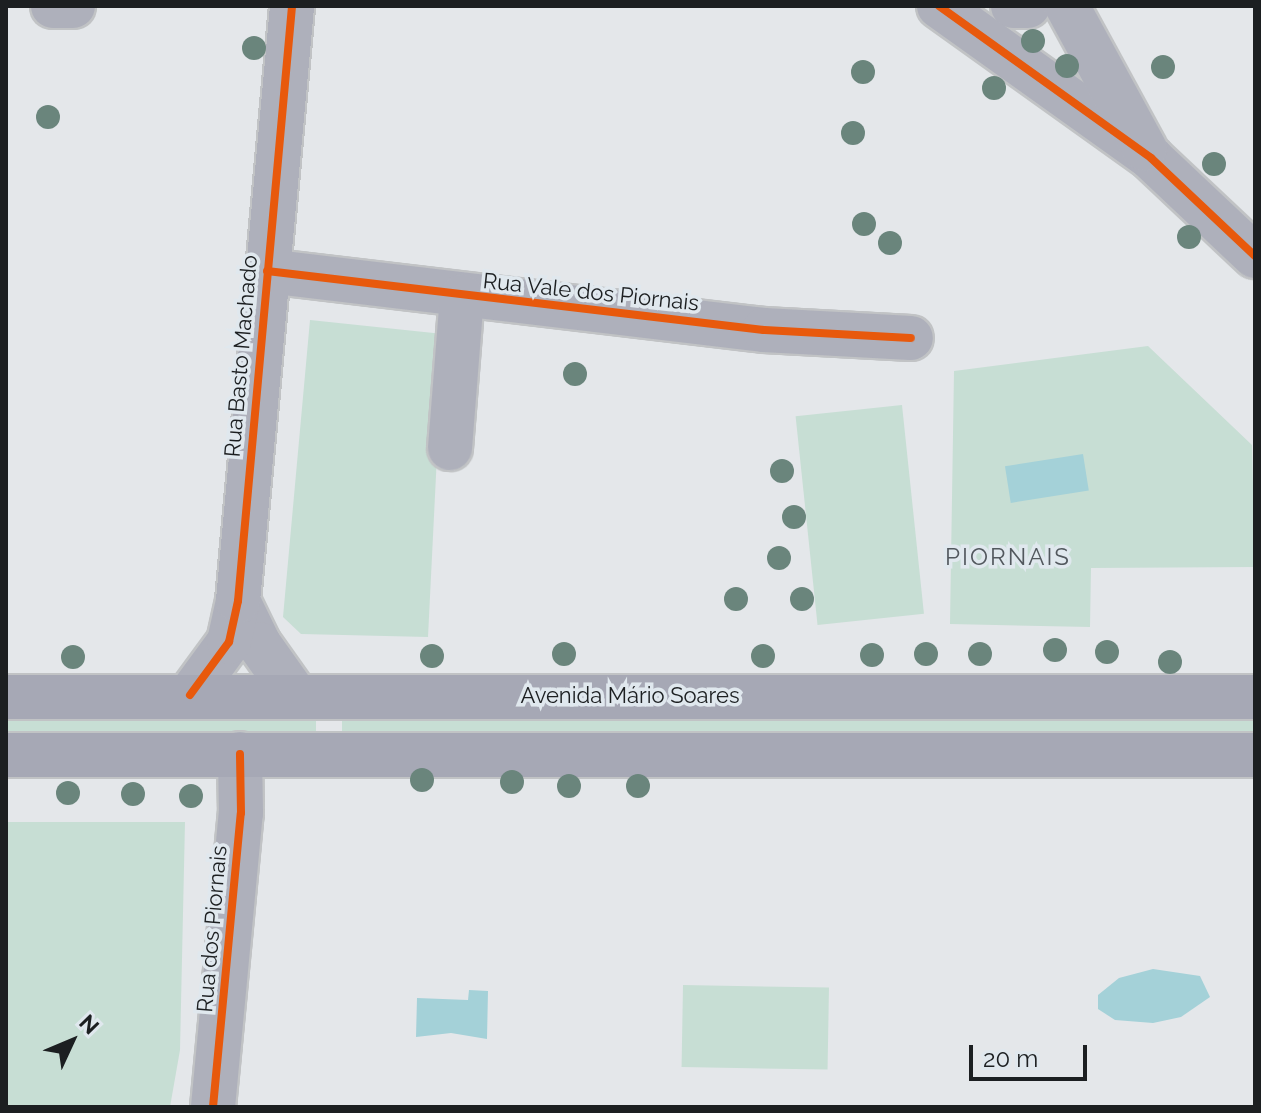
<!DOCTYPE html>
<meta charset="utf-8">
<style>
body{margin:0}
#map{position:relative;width:1261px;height:1113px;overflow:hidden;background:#e4e7ea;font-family:Raleway,sans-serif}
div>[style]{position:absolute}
.green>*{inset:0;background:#c7ded4;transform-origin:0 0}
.water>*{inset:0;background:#a4d1d8;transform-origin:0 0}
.roads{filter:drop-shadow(2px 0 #c1c3c5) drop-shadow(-2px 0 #c1c3c5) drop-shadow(0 2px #c1c3c5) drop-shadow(0 -2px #c1c3c5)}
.minor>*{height:44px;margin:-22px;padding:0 22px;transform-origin:22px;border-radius:22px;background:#aeb0bb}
.major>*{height:44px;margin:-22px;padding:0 22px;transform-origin:22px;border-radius:22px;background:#a6a8b5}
.cycleway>*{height:8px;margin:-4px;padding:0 4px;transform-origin:4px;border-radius:4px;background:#e8590c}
.trees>*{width:24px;height:24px;margin:-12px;border-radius:50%;background:#6a857c}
span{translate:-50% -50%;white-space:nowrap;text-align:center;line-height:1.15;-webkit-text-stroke:7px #e0e8ee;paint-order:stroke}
.street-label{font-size:22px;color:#1c1f21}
.neighbourhood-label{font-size:24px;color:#52585e;letter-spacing:2px}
.frame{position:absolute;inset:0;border:8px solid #1c1f21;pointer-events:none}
.north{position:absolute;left:32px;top:1001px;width:80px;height:80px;-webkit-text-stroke:6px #e0e8ee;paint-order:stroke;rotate:46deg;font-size:22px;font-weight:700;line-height:32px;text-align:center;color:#1c1f21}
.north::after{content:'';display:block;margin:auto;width:28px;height:36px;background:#1c1f21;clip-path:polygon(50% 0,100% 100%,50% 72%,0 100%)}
.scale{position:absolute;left:969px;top:1045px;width:118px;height:36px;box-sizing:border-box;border:4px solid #1c1f21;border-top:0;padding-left:10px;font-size:24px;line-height:28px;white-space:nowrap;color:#1c1f21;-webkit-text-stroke:6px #e0e8ee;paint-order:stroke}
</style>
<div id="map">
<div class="green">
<div style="clip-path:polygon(310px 320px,443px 334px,428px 637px,301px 634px,283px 617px)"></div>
<div style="clip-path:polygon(1148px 346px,1252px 445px,1255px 567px,1091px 568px,1090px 627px,950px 624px,954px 371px)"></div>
<div style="left:902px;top:405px;width:210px;height:107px;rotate:84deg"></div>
<div style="left:1255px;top:716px;width:20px;height:913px;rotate:90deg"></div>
<div style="left:6px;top:717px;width:310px;height:20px"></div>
<div style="clip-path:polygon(6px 822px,185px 822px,180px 1050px,170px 1107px,6px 1107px)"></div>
<div style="left:683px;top:985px;width:146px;height:82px;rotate:1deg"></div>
</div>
<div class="water">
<div style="left:1083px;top:454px;width:37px;height:79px;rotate:81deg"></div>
<div style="clip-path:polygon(1153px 969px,1200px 976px,1210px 997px,1181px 1017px,1153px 1023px,1115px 1020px,1098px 1009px,1098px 995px,1119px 978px)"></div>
<div style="clip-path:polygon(469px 990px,488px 991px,487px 1039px,451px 1033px,416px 1037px,417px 998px,468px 1000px)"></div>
</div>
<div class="roads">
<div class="minor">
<div style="left:53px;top:6px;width:20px"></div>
<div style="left:939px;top:6px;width:261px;rotate:35.6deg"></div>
<div style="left:1151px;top:158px;width:143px;rotate:43.3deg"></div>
<div style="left:1013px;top:6px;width:15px"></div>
<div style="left:1067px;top:6px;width:163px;rotate:61.4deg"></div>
<div style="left:267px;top:271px;width:500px;rotate:6.77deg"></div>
<div style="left:764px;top:330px;width:147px;rotate:3.1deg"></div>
<div style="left:450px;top:448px;width:152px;rotate:-85.5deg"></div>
<div style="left:238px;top:601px;width:48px;rotate:64deg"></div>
<div style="left:259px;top:644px;width:64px;rotate:54.6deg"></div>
<div style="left:190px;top:695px;width:66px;rotate:-53.7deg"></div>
<div style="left:229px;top:642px;width:42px;rotate:-77.6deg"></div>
<div style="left:238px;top:601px;width:597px;rotate:-84.81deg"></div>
<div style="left:213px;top:1107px;width:295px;rotate:-84.6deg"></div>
<div style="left:241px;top:813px;width:59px;rotate:-91deg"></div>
</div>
<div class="major">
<div style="left:6px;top:697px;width:1249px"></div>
<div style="left:6px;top:755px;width:1249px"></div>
</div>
</div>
<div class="cycleway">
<div style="left:939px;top:6px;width:261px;rotate:35.6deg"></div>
<div style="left:1151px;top:158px;width:143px;rotate:43.3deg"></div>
<div style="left:267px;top:271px;width:500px;rotate:6.77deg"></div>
<div style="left:764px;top:330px;width:147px;rotate:3.1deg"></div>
<div style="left:190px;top:695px;width:66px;rotate:-53.7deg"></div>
<div style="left:229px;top:642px;width:42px;rotate:-77.6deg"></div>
<div style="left:238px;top:601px;width:597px;rotate:-84.81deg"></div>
<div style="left:213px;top:1107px;width:295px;rotate:-84.6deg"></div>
<div style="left:241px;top:813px;width:59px;rotate:-91deg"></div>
</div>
<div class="trees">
<div style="left:1033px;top:41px"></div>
<div style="left:254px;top:48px"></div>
<div style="left:1067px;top:66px"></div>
<div style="left:1163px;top:67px"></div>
<div style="left:863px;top:72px"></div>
<div style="left:994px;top:88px"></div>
<div style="left:48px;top:117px"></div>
<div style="left:853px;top:133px"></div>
<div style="left:1214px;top:164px"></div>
<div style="left:864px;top:224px"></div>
<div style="left:1189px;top:237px"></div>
<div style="left:890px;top:243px"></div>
<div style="left:575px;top:374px"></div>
<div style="left:782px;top:471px"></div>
<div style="left:794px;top:517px"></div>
<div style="left:779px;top:558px"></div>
<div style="left:736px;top:599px"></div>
<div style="left:802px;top:599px"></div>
<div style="left:1055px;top:650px"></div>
<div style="left:1107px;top:652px"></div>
<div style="left:564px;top:654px"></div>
<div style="left:926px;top:654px"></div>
<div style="left:980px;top:654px"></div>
<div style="left:872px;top:655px"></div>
<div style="left:432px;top:656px"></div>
<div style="left:763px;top:656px"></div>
<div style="left:73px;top:657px"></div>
<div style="left:1170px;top:662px"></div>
<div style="left:422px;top:780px"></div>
<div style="left:512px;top:782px"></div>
<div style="left:569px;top:786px"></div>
<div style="left:638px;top:786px"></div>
<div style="left:68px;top:793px"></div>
<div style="left:133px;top:794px"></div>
<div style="left:191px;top:796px"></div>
</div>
<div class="street-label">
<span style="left:591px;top:292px;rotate:6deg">Rua Vale dos Piornais</span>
<span style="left:241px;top:356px;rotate:-85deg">Rua Basto Machado</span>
<span style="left:630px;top:696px">Avenida Mário Soares</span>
<span style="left:212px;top:929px;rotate:-85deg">Rua dos Piornais</span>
</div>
<div class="neighbourhood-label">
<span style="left:1008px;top:557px">PIORNAIS</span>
</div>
<div class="frame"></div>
<div class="north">N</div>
<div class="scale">20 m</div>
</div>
